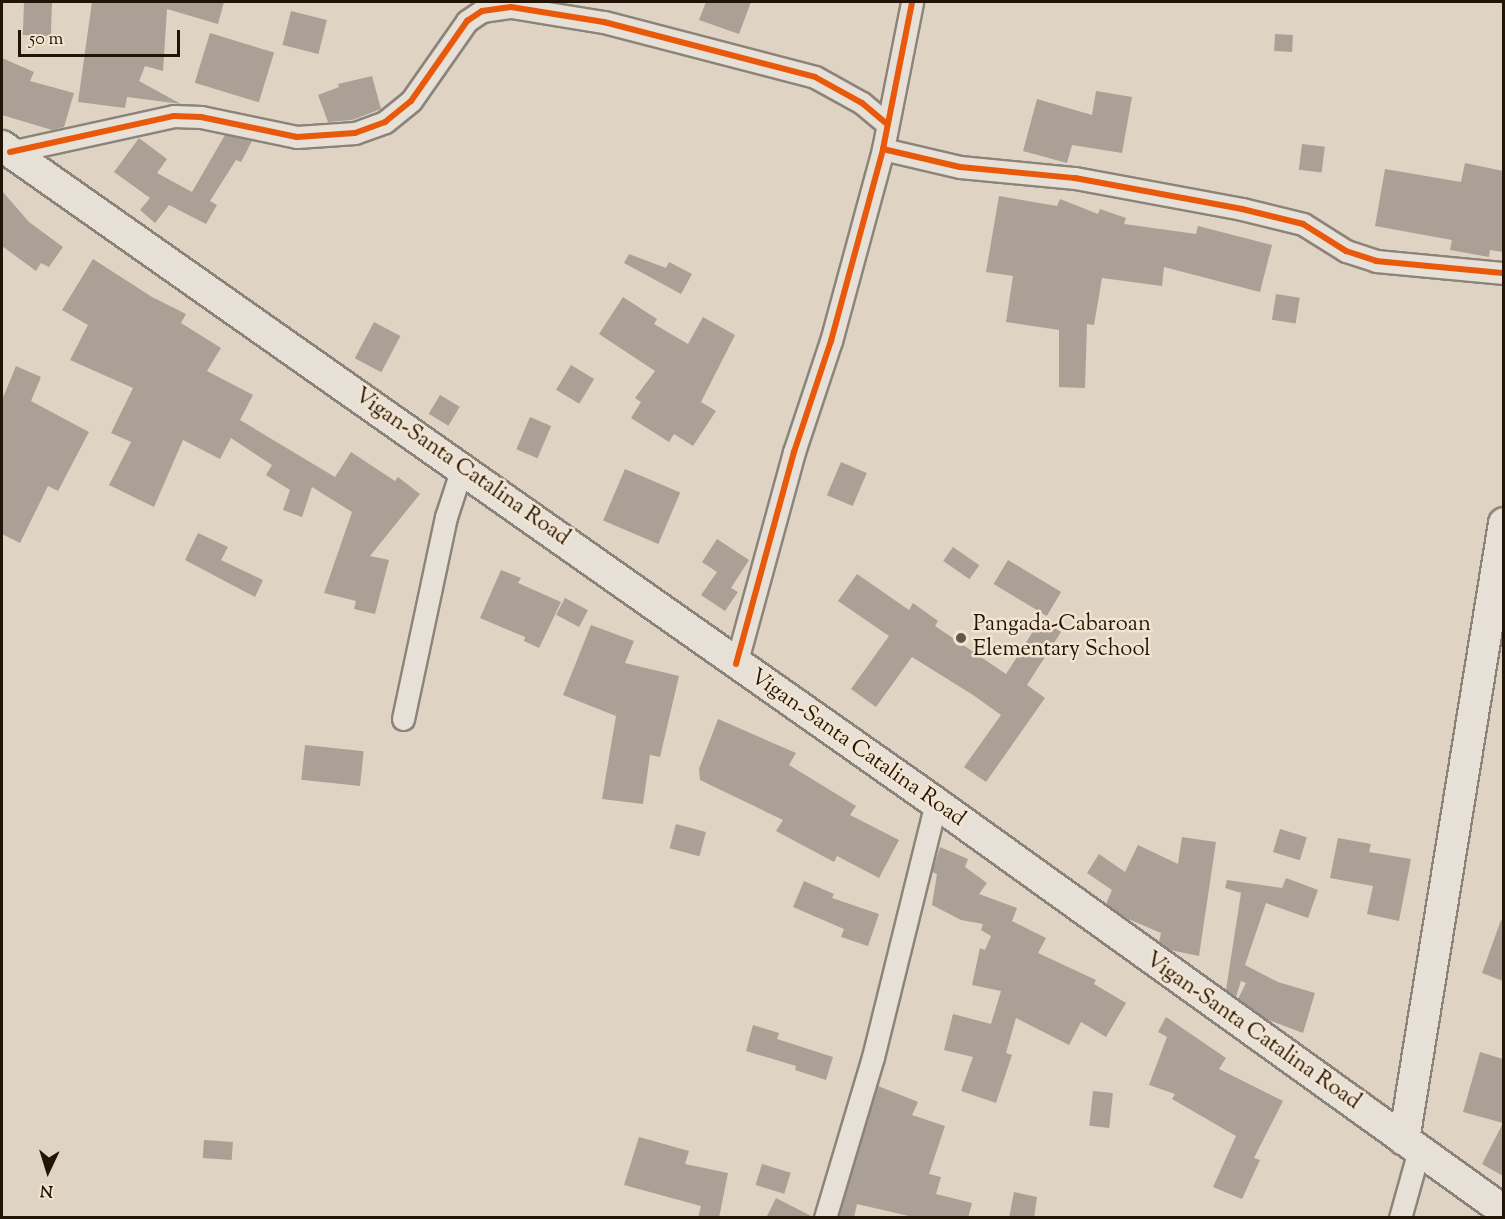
<!DOCTYPE html>
<style>
body{margin:0}
#map{position:relative;width:1505px;height:1219px;overflow:hidden;background:#dfd3c3;font-family:"Sorts Mill Goudy",serif}
div>[style]{position:absolute}
.building>*{inset:0;background:#aaa095;transform-origin:0 0}
.roads{filter:drop-shadow(2px 0 #8c847a) drop-shadow(-2px 0 #8c847a) drop-shadow(0 2px #8c847a) drop-shadow(0 -2px #8c847a)}
.street>*{height:21px;margin:-10.5px;padding:0 10.5px;transform-origin:10.5px;border-radius:10.5px;background:#e7e0d7}
.secondary>*{height:30px;margin:-15px;padding:0 15px;transform-origin:15px;border-radius:15px;background:#e7e0d7}
.cycleway>*{height:6px;margin:-3px;padding:0 3px;transform-origin:3px;border-radius:3px;background:#e8590c}
.dots>*{width:16px;height:16px;translate:-50% -50%;box-sizing:border-box;border:3px solid #f3e4d0;border-radius:50%}
span{translate:-50% -50%;white-space:nowrap;text-align:center;line-height:1.15;-webkit-text-stroke:5px #f3e4d0;paint-order:stroke}
.street-label{font-size:22px;color:#221507}
.poi-label{font-size:22px;color:#221507}
.left{translate:0 -50%;text-align:left}
.frame{position:absolute;inset:0;border:3px solid #221507;pointer-events:none}
.north{position:absolute;left:18px;top:1141px;width:60px;height:60px;-webkit-text-stroke:4px #f3e4d0;paint-order:stroke;rotate:184deg;font-size:16px;font-weight:700;line-height:24px;text-align:center;color:#221507}
.north::after{content:'';display:block;margin:auto;width:21px;height:27px;background:#221507;clip-path:polygon(50% 0,100% 100%,50% 72%,0 100%)}
.scale{position:absolute;left:18px;top:30px;width:162px;height:27px;box-sizing:border-box;border:3px solid #221507;border-top:0;padding-left:8px;font-size:18px;line-height:21px;white-space:nowrap;color:#221507;-webkit-text-stroke:4px #f3e4d0;paint-order:stroke}
</style>
<div id="map">
<div class="building">
<div style="left:24px;top:2px;width:28px;height:33px;rotate:2deg"></div>
<div style="clip-path:polygon(92px 2px,224px 2px,218px 24px,167px 9px,163px 71px,145px 66px,139px 81px,181px 104px,127px 97px,125px 108px,78px 102px)"></div>
<div style="clip-path:polygon(706px 2px,751px 2px,739px 34px,699px 20px)"></div>
<div style="left:291px;top:11px;width:37px;height:35px;rotate:14deg"></div>
<div style="left:210px;top:33px;width:67px;height:52px;rotate:17deg"></div>
<div style="left:1275px;top:34px;width:18px;height:17px;rotate:3deg"></div>
<div style="clip-path:polygon(2px 58px,34px 72px,30px 81px,74px 93px,64px 127px,52px 130px,2px 115px)"></div>
<div style="clip-path:polygon(372px 76px,381px 109px,352px 120px,328px 122px,318px 95px,339px 87px,338px 84px)"></div>
<div style="clip-path:polygon(1096px 91px,1132px 97px,1122px 153px,1072px 145px,1067px 163px,1023px 151px,1037px 99px,1092px 115px)"></div>
<div style="clip-path:polygon(225px 135px,252px 141px,241px 162px,236px 160px,210px 201px,217px 205px,206px 224px,169px 205px,155px 223px,140px 210px,150px 198px,114px 172px,139px 138px,167px 159px,157px 173px,192px 192px)"></div>
<div style="left:1302px;top:144px;width:23px;height:26px;rotate:7deg"></div>
<div style="clip-path:polygon(1465px 163px,1503px 171px,1503px 252px,1490px 250px,1489px 257px,1450px 250px,1452px 240px,1375px 226px,1385px 169px,1461px 182px)"></div>
<div style="clip-path:polygon(2px 191px,29px 222px,63px 247px,49px 267px,41px 263px,36px 271px,2px 246px)"></div>
<div style="clip-path:polygon(999px 196px,1057px 206px,1060px 199px,1098px 214px,1100px 209px,1126px 218px,1124px 224px,1196px 234px,1198px 226px,1272px 245px,1260px 292px,1164px 267px,1162px 286px,1102px 278px,1094px 325px,1087px 324px,1085px 388px,1059px 387px,1059px 330px,1006px 322px,1013px 276px,986px 272px)"></div>
<div style="clip-path:polygon(629px 254px,666px 268px,669px 262px,692px 274px,681px 294px,624px 263px)"></div>
<div style="clip-path:polygon(93px 259px,152px 297px,186px 314px,181px 323px,221px 348px,207px 371px,253px 395px,240px 420px,335px 477px,351px 452px,395px 481px,398px 477px,420px 494px,370px 556px,389px 560px,375px 614px,354px 609px,356px 601px,324px 593px,352px 512px,312px 487px,302px 517px,283px 510px,290px 490px,266px 475px,272px 465px,231px 438px,220px 459px,183px 440px,154px 507px,109px 485px,131px 442px,111px 433px,133px 388px,70px 360px,88px 325px,62px 310px)"></div>
<div style="left:1276px;top:294px;width:24px;height:26px;rotate:9deg"></div>
<div style="clip-path:polygon(623px 297px,657px 319px,654px 324px,688px 344px,703px 317px,735px 335px,701px 402px,716px 411px,693px 446px,674px 434px,669px 442px,631px 418px,641px 402px,635px 398px,655px 371px,599px 334px)"></div>
<div style="left:374px;top:322px;width:30px;height:41px;rotate:28deg"></div>
<div style="left:571px;top:365px;width:27px;height:29px;rotate:31deg"></div>
<div style="clip-path:polygon(16px 366px,41px 377px,31px 401px,89px 432px,58px 491px,48px 486px,20px 543px,2px 534px,2px 400px)"></div>
<div style="left:440px;top:395px;width:23px;height:22px;rotate:31deg"></div>
<div style="left:530px;top:417px;width:23px;height:35px;rotate:23deg"></div>
<div style="left:841px;top:462px;width:28px;height:36px;rotate:23deg"></div>
<div style="left:625px;top:469px;width:60px;height:56px;rotate:23deg"></div>
<div style="clip-path:polygon(198px 533px,228px 547px,221px 560px,263px 580px,255px 597px,185px 560px)"></div>
<div style="clip-path:polygon(717px 539px,749px 560px,731px 588px,738px 592px,725px 611px,701px 595px,717px 572px,702px 562px)"></div>
<div style="left:953px;top:547px;width:32px;height:17px;rotate:35deg"></div>
<div style="left:1008px;top:560px;width:62px;height:28px;rotate:31deg"></div>
<div style="clip-path:polygon(501px 570px,521px 578px,518px 583px,561px 602px,539px 648px,524px 641px,525px 637px,480px 618px)"></div>
<div style="clip-path:polygon(857px 574px,909px 610px,913px 603px,938px 621px,935px 626px,1006px 674px,1041px 619px,1061px 632px,1027px 685px,1045px 698px,986px 782px,964px 767px,1001px 715px,973px 695px,912px 657px,876px 707px,851px 689px,889px 636px,838px 601px)"></div>
<div style="left:565px;top:598px;width:26px;height:19px;rotate:28deg"></div>
<div style="clip-path:polygon(591px 625px,634px 641px,625px 663px,679px 676px,660px 757px,650px 755px,643px 804px,602px 799px,616px 716px,563px 695px)"></div>
<div style="clip-path:polygon(718px 719px,796px 753px,789px 765px,856px 806px,850px 815px,899px 840px,879px 878px,837px 856px,834px 862px,776px 831px,783px 820px,700px 780px,699px 769px)"></div>
<div style="left:305px;top:745px;width:59px;height:35px;rotate:6deg"></div>
<div style="left:676px;top:824px;width:31px;height:25px;rotate:15deg"></div>
<div style="left:1280px;top:829px;width:28px;height:24px;rotate:17deg"></div>
<div style="clip-path:polygon(1182px 837px,1216px 842px,1199px 956px,1170px 950px,1159px 942px,1161px 933px,1126px 918px,1106px 904px,1112px 890px,1087px 873px,1099px 854px,1125px 872px,1138px 845px,1178px 864px)"></div>
<div style="clip-path:polygon(1338px 838px,1371px 844px,1369px 852px,1411px 859px,1399px 921px,1367px 914px,1373px 886px,1330px 878px)"></div>
<div style="clip-path:polygon(940px 847px,968px 859px,965px 867px,987px 883px,979px 894px,1017px 908px,1012px 921px,1046px 938px,1038px 953px,1096px 980px,1094px 984px,1126px 1003px,1106px 1037px,1081px 1022px,1069px 1045px,1016px 1018px,1006px 1053px,1012px 1055px,996px 1103px,961px 1091px,973px 1057px,944px 1050px,953px 1014px,991px 1024px,1001px 991px,972px 985px,980px 948px,985px 950px,991px 936px,981px 930px,983px 924px,961px 920px,932px 905px,937px 874px,932px 872px)"></div>
<div style="clip-path:polygon(1286px 878px,1318px 890px,1308px 918px,1266px 903px,1245px 965px,1278px 982px,1315px 993px,1303px 1033px,1266px 1019px,1238px 999px,1246px 983px,1241px 981px,1236px 997px,1226px 990px,1241px 893px,1225px 888px,1227px 880px,1282px 888px)"></div>
<div style="clip-path:polygon(804px 881px,834px 894px,832px 898px,879px 914px,868px 946px,841px 937px,844px 929px,793px 907px)"></div>
<div style="clip-path:polygon(1501px 920px,1503px 921px,1503px 981px,1482px 973px)"></div>
<div style="clip-path:polygon(1166px 1017px,1226px 1058px,1219px 1069px,1283px 1101px,1254px 1158px,1260px 1160px,1242px 1199px,1213px 1187px,1236px 1136px,1172px 1099px,1175px 1094px,1149px 1085px,1167px 1037px,1158px 1032px)"></div>
<div style="clip-path:polygon(753px 1025px,779px 1033px,777px 1039px,833px 1057px,826px 1080px,795px 1070px,796px 1066px,746px 1051px)"></div>
<div style="clip-path:polygon(1480px 1052px,1503px 1059px,1503px 1176px,1482px 1164px,1503px 1123px,1463px 1112px)"></div>
<div style="clip-path:polygon(878px 1086px,918px 1102px,912px 1115px,945px 1126px,929px 1174px,941px 1177px,936px 1194px,972px 1203px,968px 1218px,913px 1217px,857px 1204px,854px 1218px,838px 1218px)"></div>
<div style="left:1093px;top:1091px;width:20px;height:35px;rotate:6deg"></div>
<div style="clip-path:polygon(639px 1137px,689px 1151px,685px 1164px,728px 1173px,719px 1218px,698px 1218px,701px 1206px,624px 1185px)"></div>
<div style="left:204px;top:1140px;width:29px;height:18px;rotate:4deg"></div>
<div style="left:762px;top:1164px;width:30px;height:22px;rotate:17deg"></div>
<div style="clip-path:polygon(1014px 1192px,1037px 1197px,1034px 1218px,1009px 1218px)"></div>
<div style="clip-path:polygon(776px 1198px,813px 1217px,813px 1218px,766px 1218px)"></div>
</div>
<div class="roads">
<div class="street">
<div style="left:883px;top:149px;width:79px;rotate:13.2deg"></div>
<div style="left:960px;top:167px;width:116px;rotate:5.5deg"></div>
<div style="left:1075px;top:178px;width:170px;rotate:10.5deg"></div>
<div style="left:1242px;top:209px;width:63px;rotate:13.8deg"></div>
<div style="left:1303px;top:224px;width:51px;rotate:32.1deg"></div>
<div style="left:1346px;top:251px;width:32px;rotate:18deg"></div>
<div style="left:1376px;top:261px;width:129px;rotate:5.4deg"></div>
<div style="left:10px;top:152px;width:168px;rotate:-12.4deg"></div>
<div style="left:174px;top:116px;width:27px;rotate:2deg"></div>
<div style="left:201px;top:117px;width:98px;rotate:11.8deg"></div>
<div style="left:297px;top:137px;width:58px;rotate:-3.9deg"></div>
<div style="left:355px;top:133px;width:32px;rotate:-20deg"></div>
<div style="left:385px;top:122px;width:33px;rotate:-39deg"></div>
<div style="left:411px;top:101px;width:98px;rotate:-55deg"></div>
<div style="left:467px;top:21px;width:18px;rotate:-34deg"></div>
<div style="left:482px;top:11px;width:29px;rotate:-8deg"></div>
<div style="left:511px;top:7px;width:94px;rotate:9.2deg"></div>
<div style="left:604px;top:22px;width:218px;rotate:14.6deg"></div>
<div style="left:815px;top:77px;width:54px;rotate:29deg"></div>
<div style="left:862px;top:103px;width:31px;rotate:40deg"></div>
<div style="left:736px;top:664px;width:220px;rotate:-74.7deg"></div>
<div style="left:794px;top:452px;width:117px;rotate:-71.6deg"></div>
<div style="left:831px;top:341px;width:199px;rotate:-74.8deg"></div>
<div style="left:883px;top:149px;width:150px;rotate:-78.8deg"></div>
<div style="left:403px;top:719px;width:207px;rotate:-78deg"></div>
<div style="left:446px;top:517px;width:52px;rotate:-71.9deg"></div>
<div style="left:825px;top:1218px;width:168px;rotate:-73.4deg"></div>
<div style="left:873px;top:1057px;width:262px;rotate:-76.1deg"></div>
<div style="left:1400px;top:1218px;width:71px;rotate:-74.4deg"></div>
</div>
<div class="secondary">
<div style="left:2px;top:146px;width:1142px;rotate:35.12deg"></div>
<div style="left:936px;top:803px;width:699px;rotate:35.69deg"></div>
<div style="left:1404px;top:1140px;width:625px;rotate:-80.79deg"></div>
</div>
</div>
<div class="cycleway">
<div style="left:883px;top:149px;width:79px;rotate:13.2deg"></div>
<div style="left:960px;top:167px;width:116px;rotate:5.5deg"></div>
<div style="left:1075px;top:178px;width:170px;rotate:10.5deg"></div>
<div style="left:1242px;top:209px;width:63px;rotate:13.8deg"></div>
<div style="left:1303px;top:224px;width:51px;rotate:32.1deg"></div>
<div style="left:1346px;top:251px;width:32px;rotate:18deg"></div>
<div style="left:1376px;top:261px;width:129px;rotate:5.4deg"></div>
<div style="left:10px;top:152px;width:168px;rotate:-12.4deg"></div>
<div style="left:174px;top:116px;width:27px;rotate:2deg"></div>
<div style="left:201px;top:117px;width:98px;rotate:11.8deg"></div>
<div style="left:297px;top:137px;width:58px;rotate:-3.9deg"></div>
<div style="left:355px;top:133px;width:32px;rotate:-20deg"></div>
<div style="left:385px;top:122px;width:33px;rotate:-39deg"></div>
<div style="left:411px;top:101px;width:98px;rotate:-55deg"></div>
<div style="left:467px;top:21px;width:18px;rotate:-34deg"></div>
<div style="left:482px;top:11px;width:29px;rotate:-8deg"></div>
<div style="left:511px;top:7px;width:94px;rotate:9.2deg"></div>
<div style="left:604px;top:22px;width:218px;rotate:14.6deg"></div>
<div style="left:815px;top:77px;width:54px;rotate:29deg"></div>
<div style="left:862px;top:103px;width:31px;rotate:40deg"></div>
<div style="left:736px;top:664px;width:220px;rotate:-74.7deg"></div>
<div style="left:794px;top:452px;width:117px;rotate:-71.6deg"></div>
<div style="left:831px;top:341px;width:199px;rotate:-74.8deg"></div>
<div style="left:883px;top:149px;width:150px;rotate:-78.8deg"></div>
</div>
<div class="dots">
<div style="left:961px;top:638px;background:#645849"></div>
</div>
<div class="street-label">
<span style="left:461px;top:468px;rotate:35deg">Vigan-Santa Catalina Road</span>
<span style="left:857px;top:749px;rotate:35deg">Vigan-Santa Catalina Road</span>
<span style="left:1252px;top:1032px;rotate:35deg">Vigan-Santa Catalina Road</span>
</div>
<div class="poi-label">
<span class="left" style="left:973px;top:638px">Pangada-Cabaroan<br>Elementary School</span>
</div>
<div class="frame"></div>
<div class="north">N</div>
<div class="scale">50 m</div>
</div>
